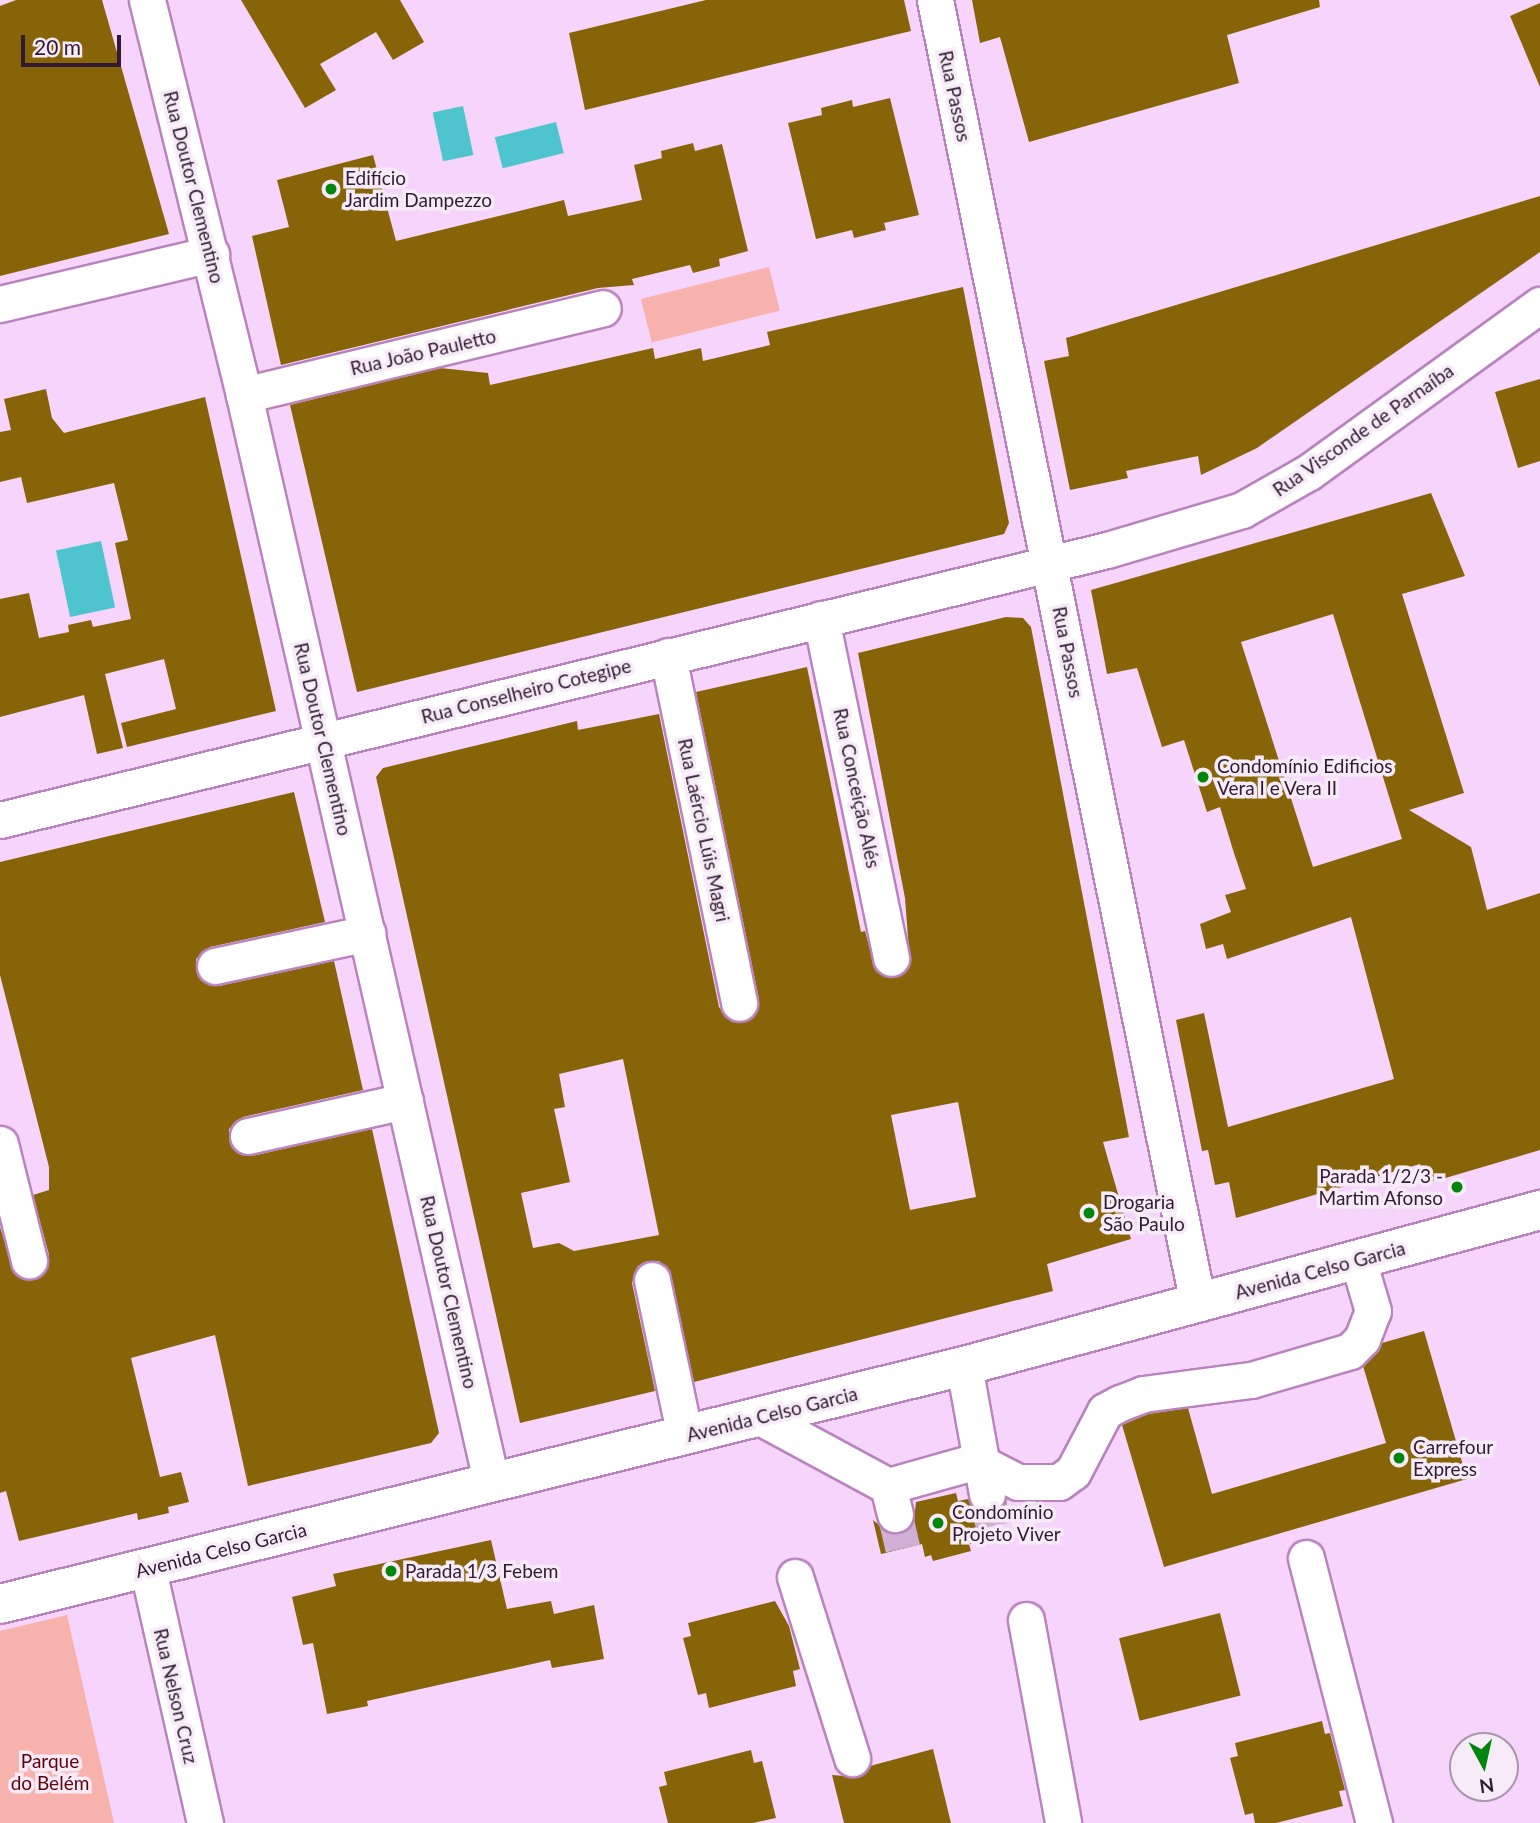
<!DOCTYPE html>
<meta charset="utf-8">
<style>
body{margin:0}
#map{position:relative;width:1540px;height:1823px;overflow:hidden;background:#f7d4fb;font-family:Lato,sans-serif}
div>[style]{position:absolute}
.green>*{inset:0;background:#f7b2ad;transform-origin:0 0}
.water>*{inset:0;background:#4dc4ce;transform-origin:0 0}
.building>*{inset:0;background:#886408;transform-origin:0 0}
.minor-tunnel>*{height:35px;margin-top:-17.5px;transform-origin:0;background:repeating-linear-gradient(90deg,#cfafd3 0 35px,transparent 0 53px)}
.roads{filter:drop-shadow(2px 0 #b983bf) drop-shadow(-2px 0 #b983bf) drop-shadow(0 2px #b983bf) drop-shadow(0 -2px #b983bf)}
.minor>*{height:35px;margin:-17.5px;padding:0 17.5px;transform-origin:17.5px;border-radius:17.5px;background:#fff}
.major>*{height:38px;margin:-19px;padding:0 19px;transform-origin:19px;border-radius:19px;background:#fff}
.dots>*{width:19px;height:19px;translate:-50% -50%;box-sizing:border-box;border:4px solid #f6ebf7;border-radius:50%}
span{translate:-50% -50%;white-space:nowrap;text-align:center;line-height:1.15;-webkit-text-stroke:7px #f6ebf7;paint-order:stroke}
.street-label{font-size:19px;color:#311b33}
.poi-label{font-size:19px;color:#311b33}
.left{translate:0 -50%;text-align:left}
.right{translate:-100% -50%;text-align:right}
.park-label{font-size:19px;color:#63000d}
.north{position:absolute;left:1449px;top:1732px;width:70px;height:70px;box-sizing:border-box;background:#f6ebf7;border:2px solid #a798a9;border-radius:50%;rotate:172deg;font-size:19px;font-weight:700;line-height:28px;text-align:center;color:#311b33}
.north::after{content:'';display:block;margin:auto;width:24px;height:32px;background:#00860c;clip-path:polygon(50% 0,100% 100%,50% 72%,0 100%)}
.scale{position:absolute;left:21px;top:35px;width:100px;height:32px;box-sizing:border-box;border:4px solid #311b33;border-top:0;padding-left:9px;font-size:21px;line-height:24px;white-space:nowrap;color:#311b33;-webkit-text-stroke:5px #f6ebf7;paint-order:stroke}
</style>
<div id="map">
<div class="green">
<div style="left:769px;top:267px;width:45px;height:132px;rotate:76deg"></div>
<div style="clip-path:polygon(67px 1615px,114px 1823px,0 1823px,0 1631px)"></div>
</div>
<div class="water">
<div style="left:463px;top:106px;width:50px;height:31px;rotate:78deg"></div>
<div style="left:556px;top:122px;width:32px;height:63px;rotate:76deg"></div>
<div style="left:101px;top:541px;width:68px;height:46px;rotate:78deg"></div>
</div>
<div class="building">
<div style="clip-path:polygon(16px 0,102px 0,169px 234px,0 276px,0 6px)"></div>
<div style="clip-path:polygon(241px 0,400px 0,424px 42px,393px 60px,376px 32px,320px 64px,336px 90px,305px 108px)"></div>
<div style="clip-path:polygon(706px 0,904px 0,911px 31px,585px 110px,569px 33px)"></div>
<div style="clip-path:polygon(972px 0,1319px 0,1320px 7px,1227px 35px,1239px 83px,1029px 142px,1000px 37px,980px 43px)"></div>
<div style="clip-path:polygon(1540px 3px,1540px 87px,1510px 16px)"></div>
<div style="clip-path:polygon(890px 98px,919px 215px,884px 223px,886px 230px,854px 238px,852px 230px,816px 239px,788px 123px,822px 115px,821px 108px,852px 100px,853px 107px)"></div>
<div style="clip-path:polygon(693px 143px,695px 151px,722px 144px,748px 251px,719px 259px,720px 266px,693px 273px,690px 265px,632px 279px,634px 285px,598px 288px,281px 365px,252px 236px,289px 227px,277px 180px,373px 155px,396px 241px,564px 200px,568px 216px,642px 200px,634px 165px,662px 158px,661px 151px)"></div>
<div style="clip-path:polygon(1540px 196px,1540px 252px,1257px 448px,1201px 475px,1198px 456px,1126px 471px,1128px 478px,1070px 490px,1044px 361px,1069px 356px,1066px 338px)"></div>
<div style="clip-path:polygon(963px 287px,1009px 523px,1004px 534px,357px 692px,290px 405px,440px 368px,488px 373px,490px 385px,653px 348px,655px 359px,701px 348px,703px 361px,770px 345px,767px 332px)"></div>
<div style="clip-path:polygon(1540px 379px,1540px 461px,1518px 468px,1495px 392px)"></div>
<div style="clip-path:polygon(46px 389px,52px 418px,64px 433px,205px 397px,276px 711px,127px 747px,121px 723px,176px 709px,164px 659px,105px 674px,123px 748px,97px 754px,84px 695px,0 717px,0 599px,29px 593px,39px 638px,69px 632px,68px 625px,91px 620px,93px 627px,131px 619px,115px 543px,128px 540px,114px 483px,27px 503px,21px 477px,0 482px,0 432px,11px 430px,4px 399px)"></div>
<div style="clip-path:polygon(evenodd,1431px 493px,1465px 576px,1402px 594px,1464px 793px,1409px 810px,1471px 847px,1487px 910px,1540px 893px,1540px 1150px,1425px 1184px,1420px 1164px,1236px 1218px,1229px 1182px,1215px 1185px,1208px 1150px,1202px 1151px,1176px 1020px,1204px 1013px,1228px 1127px,1394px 1079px,1351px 917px,1227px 959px,1223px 944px,1206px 949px,1200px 924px,1231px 912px,1225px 895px,1246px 889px,1233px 850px,1220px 807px,1207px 812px,1184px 740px,1162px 747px,1137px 668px,1107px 674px,1091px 590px,1431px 493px,1333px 614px,1402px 839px,1313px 867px,1241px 642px,1333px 614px)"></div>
<div style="clip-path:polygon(evenodd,1006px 617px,1023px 618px,1031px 627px,1129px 1137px,1103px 1142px,1131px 1239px,1047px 1264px,1053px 1291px,694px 1382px,671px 1275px,659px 1261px,647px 1261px,638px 1266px,632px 1283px,655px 1391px,520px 1423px,376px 777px,383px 768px,577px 721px,578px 730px,659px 714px,719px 1007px,732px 1022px,744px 1022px,758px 1010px,759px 999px,696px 692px,807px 667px,861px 932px,865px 931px,876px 971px,896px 977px,910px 964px,905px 898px,858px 653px,1006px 617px,623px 1059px,659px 1235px,574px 1251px,559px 1243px,533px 1248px,521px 1193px,570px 1182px,554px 1109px,565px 1107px,559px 1074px,623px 1059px,1006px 617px,958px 1102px,976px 1197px,910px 1210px,891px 1115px,958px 1102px)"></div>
<div style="clip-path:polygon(294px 792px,325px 922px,210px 947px,196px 959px,196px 971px,201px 980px,219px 986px,334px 961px,363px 1090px,243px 1117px,229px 1129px,229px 1141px,241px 1155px,252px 1156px,372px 1129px,439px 1433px,431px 1443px,248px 1486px,215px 1335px,131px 1358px,160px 1477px,181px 1472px,189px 1502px,168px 1507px,169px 1513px,138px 1520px,137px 1513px,19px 1541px,6px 1491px,0 1493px,0 1227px,14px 1273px,24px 1279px,42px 1275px,49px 1255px,33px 1195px,49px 1190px,49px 1167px,0 975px,0 862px)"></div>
<div style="clip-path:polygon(1424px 1331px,1467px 1479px,1164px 1567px,1122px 1425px,1148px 1414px,1188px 1408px,1212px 1494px,1386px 1443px,1363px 1366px,1382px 1343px)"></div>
<div style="clip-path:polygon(956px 1493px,958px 1501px,968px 1499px,981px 1513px,999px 1510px,1006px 1500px,1011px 1521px,972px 1530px,976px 1543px,969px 1544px,971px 1551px,933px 1561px,931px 1555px,925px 1557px,922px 1544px,881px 1554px,873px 1520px,889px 1533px,901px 1533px,914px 1520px,916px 1502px)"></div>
<div style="clip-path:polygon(491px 1540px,507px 1609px,551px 1601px,554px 1614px,594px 1605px,604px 1659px,552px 1668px,550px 1660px,367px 1701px,368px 1706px,327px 1714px,313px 1643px,303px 1645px,292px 1597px,336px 1586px,333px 1574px)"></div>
<div style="clip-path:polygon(775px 1601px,789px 1626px,800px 1669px,793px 1671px,796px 1686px,709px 1708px,706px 1693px,698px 1695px,683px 1638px,691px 1636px,688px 1623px)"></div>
<div style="left:1220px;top:1613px;width:85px;height:104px;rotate:76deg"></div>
<div style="clip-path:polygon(1322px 1721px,1325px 1734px,1330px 1733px,1345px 1790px,1339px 1791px,1343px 1806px,1276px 1823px,1255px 1823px,1253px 1813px,1245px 1815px,1230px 1758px,1238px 1756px,1235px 1743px)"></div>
<div style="clip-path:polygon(933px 1749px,951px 1823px,844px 1823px,832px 1775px,857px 1777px,870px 1766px)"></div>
<div style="clip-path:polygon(751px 1750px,754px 1763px,762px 1761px,776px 1818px,753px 1823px,668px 1823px,659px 1787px,667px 1785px,664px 1772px)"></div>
</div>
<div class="minor-tunnel">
<div style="left:987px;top:1494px;width:32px;rotate:79deg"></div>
<div style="left:895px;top:1514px;width:35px;rotate:77deg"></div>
</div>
<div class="roads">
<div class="minor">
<div style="left:147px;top:0;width:407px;rotate:76.2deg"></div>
<div style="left:244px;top:395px;width:1113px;rotate:77.18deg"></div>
<div style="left:935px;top:0;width:1330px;rotate:78.6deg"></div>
<div style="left:0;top:304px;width:217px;rotate:-13.3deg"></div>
<div style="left:244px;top:395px;width:369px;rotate:-13.6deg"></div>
<div style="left:821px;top:619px;width:346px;rotate:78.3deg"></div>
<div style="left:668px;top:656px;width:354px;rotate:78.4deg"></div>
<div style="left:0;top:820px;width:1139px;rotate:-13.71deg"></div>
<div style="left:1107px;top:550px;width:141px;rotate:-16.5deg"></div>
<div style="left:1242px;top:510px;width:77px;rotate:-29.6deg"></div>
<div style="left:1309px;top:472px;width:285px;rotate:-35.9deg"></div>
<div style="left:215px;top:966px;width:156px;rotate:-12.2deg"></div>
<div style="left:248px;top:1136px;width:161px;rotate:-12.6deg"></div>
<div style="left:0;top:1144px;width:120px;rotate:76deg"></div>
<div style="left:652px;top:1280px;width:159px;rotate:78.1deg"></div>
<div style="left:964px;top:1366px;width:130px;rotate:79.8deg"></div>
<div style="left:762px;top:1418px;width:143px;rotate:28.4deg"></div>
<div style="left:888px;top:1486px;width:29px;rotate:76deg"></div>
<div style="left:888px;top:1486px;width:92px;rotate:-15.7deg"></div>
<div style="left:977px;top:1461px;width:46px;rotate:27.1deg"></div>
<div style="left:1018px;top:1482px;width:41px"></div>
<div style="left:1059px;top:1482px;width:17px;rotate:-36deg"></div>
<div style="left:1073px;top:1472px;width:69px;rotate:-62.3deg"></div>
<div style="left:1105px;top:1411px;width:17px;rotate:-28deg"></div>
<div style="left:1120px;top:1403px;width:25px;rotate:-21deg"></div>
<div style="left:1143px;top:1394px;width:109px;rotate:-7.4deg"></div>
<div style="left:1251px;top:1380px;width:103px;rotate:-16.3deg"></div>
<div style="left:1350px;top:1351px;width:17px;rotate:-45deg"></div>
<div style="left:1362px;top:1339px;width:30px;rotate:-69deg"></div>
<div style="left:1373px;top:1311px;width:53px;rotate:-106.4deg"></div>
<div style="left:1306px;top:1558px;width:274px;rotate:75.6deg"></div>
<div style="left:148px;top:1570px;width:259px;rotate:77.3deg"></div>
<div style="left:795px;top:1577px;width:190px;rotate:72.5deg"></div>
<div style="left:1026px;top:1620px;width:205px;rotate:79.6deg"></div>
</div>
<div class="major">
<div style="left:0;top:1604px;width:993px;rotate:-13.87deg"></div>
<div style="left:964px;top:1366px;width:597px;rotate:-15.15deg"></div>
</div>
</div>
<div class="dots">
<div style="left:331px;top:189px;background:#00860c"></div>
<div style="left:1203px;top:777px;background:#00860c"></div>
<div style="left:1457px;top:1187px;background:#00860c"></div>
<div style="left:1089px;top:1213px;background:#00860c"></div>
<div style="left:1399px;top:1458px;background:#00860c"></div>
<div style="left:938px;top:1523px;background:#00860c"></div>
<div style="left:391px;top:1571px;background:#00860c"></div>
</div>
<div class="street-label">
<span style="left:955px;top:96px;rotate:78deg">Rua Passos</span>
<span style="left:194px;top:187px;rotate:76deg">Rua Doutor Clementino</span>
<span style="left:423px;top:352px;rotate:-13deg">Rua João Pauletto</span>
<span style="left:1363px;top:430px;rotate:-35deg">Rua Visconde de Parnaíba</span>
<span style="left:1068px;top:652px;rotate:79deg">Rua Passos</span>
<span style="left:526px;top:691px;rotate:-14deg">Rua Conselheiro Cotegipe</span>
<span style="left:323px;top:739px;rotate:77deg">Rua Doutor Clementino</span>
<span style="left:857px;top:788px;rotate:78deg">Rua Conceição Alés</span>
<span style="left:704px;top:830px;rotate:78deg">Rua Laércio Lúis Magri</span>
<span style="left:1320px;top:1270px;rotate:-15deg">Avenida Celso Garcia</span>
<span style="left:449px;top:1292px;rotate:77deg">Rua Doutor Clementino</span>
<span style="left:772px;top:1414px;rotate:-14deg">Avenida Celso Garcia</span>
<span style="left:221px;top:1550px;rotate:-14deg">Avenida Celso Garcia</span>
<span style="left:176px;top:1696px;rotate:77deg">Rua Nelson Cruz</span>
</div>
<div class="poi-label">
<span class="left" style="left:345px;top:189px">Edifício<br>Jardim Dampezzo</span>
<span class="left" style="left:1217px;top:777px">Condomínio Edificios<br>Vera I e Vera II</span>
<span class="right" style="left:1443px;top:1187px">Parada 1/2/3 -<br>Martim Afonso</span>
<span class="left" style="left:1103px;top:1213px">Drogaria<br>São Paulo</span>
<span class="left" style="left:1413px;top:1458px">Carrefour<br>Express</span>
<span class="left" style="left:952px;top:1523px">Condomínio<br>Projeto Viver</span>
<span class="left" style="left:405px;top:1571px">Parada 1/3 Febem</span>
</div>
<div class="park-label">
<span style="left:50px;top:1772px">Parque<br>do Belém</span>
</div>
<div class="north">N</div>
<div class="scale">20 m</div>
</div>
